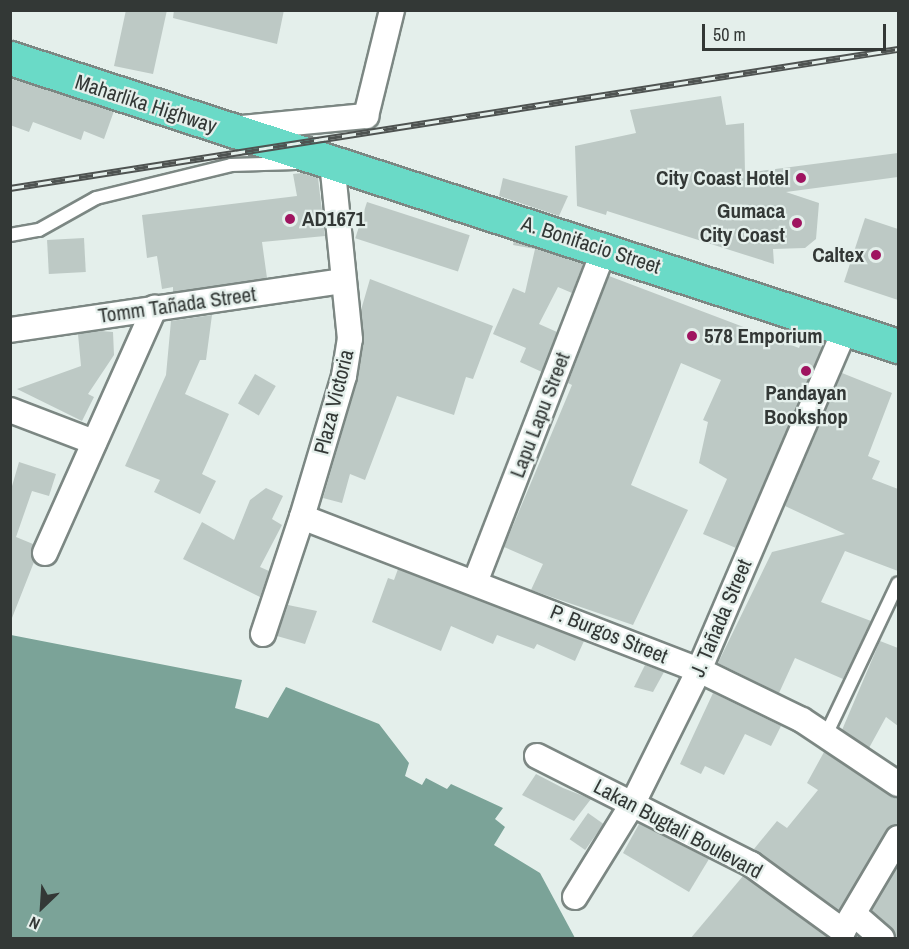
<!DOCTYPE html>
<meta charset="utf-8">
<style>
body{margin:0}
#map{position:relative;width:909px;height:949px;overflow:hidden;background:#e4efeb;font-family:"Archivo Narrow",sans-serif}
div>[style]{position:absolute}
.water>*{inset:0;background:#7ba398}
.building>*{inset:0;background:#bdc9c5;transform-origin:0 0}
.roads{filter:drop-shadow(2px 0 #7c8783) drop-shadow(-2px 0 #7c8783) drop-shadow(0 2px #7c8783) drop-shadow(0 -2px #7c8783)}
.lane>*{height:12px;margin:-6px;padding:0 6px;transform-origin:6px;border-radius:6px;background:#fff}
.street>*{height:24px;margin:-12px;padding:0 12px;transform-origin:12px;border-radius:12px;background:#fff}
.primary>*{height:33px;margin:-16.5px;padding:0 16.5px;transform-origin:16.5px;border-radius:16.5px;background:#6adac7}
.rail>*{height:7px;margin-top:-3.5px;transform-origin:0;background:repeating-linear-gradient(90deg,#e4efeb 0 14px,#4e5351 0 28px);box-sizing:border-box;border-block:2px solid #4e5351}
.dots>*{width:16px;height:16px;translate:-50% -50%;box-sizing:border-box;border:3px solid #e4efeb;border-radius:50%}
span{translate:-50% -50%;white-space:nowrap;text-align:center;line-height:1.15;-webkit-text-stroke:4.5px #e4efeb;paint-order:stroke}
.street-label{font-size:21px;color:#333836}
.poi-label{font-size:21px;color:#333836;font-weight:700}
.right{translate:-100% -50%;text-align:right}
.left{translate:0 -50%;text-align:left}
.frame{position:absolute;inset:0;border:12px solid #333836;pointer-events:none}
.north{position:absolute;left:12px;top:877px;width:60px;height:60px;-webkit-text-stroke:4px #e4efeb;paint-order:stroke;rotate:205deg;font-size:16px;font-weight:700;line-height:24px;text-align:center;color:#333836}
.north::after{content:'';display:block;margin:auto;width:21px;height:27px;background:#333836;clip-path:polygon(50% 0,100% 100%,50% 72%,0 100%)}
.scale{position:absolute;left:702px;top:24px;width:184px;height:27px;box-sizing:border-box;border:3px solid #333836;border-top:0;padding-left:8px;font-size:18px;line-height:21px;white-space:nowrap;color:#333836;-webkit-text-stroke:4px #e4efeb;paint-order:stroke}
</style>
<div id="map">
<div class="water">
<div style="clip-path:polygon(11px 635px,242px 680px,235px 708px,268px 718px,286px 687px,379px 724px,409px 763px,405px 776px,422px 785px,426px 778px,447px 789px,451px 784px,503px 808px,495px 819px,505px 827px,494px 845px,540px 873px,575px 938px,11px 938px)"></div>
</div>
<div class="building">
<div style="clip-path:polygon(126px 10px,167px 10px,153px 74px,114px 66px)"></div>
<div style="clip-path:polygon(174px 10px,284px 10px,277px 44px,173px 18px)"></div>
<div style="clip-path:polygon(10px 78px,114px 111px,104px 139px,84px 131px,81px 140px,33px 122px,29px 132px,10px 125px)"></div>
<div style="clip-path:polygon(721px 96px,726px 125px,744px 123px,745px 173px,898px 153px,898px 177px,786px 192px,819px 203px,816px 239px,805px 248px,773px 249px,774px 264px,607px 211px,606px 215px,577px 206px,575px 146px,636px 133px,630px 110px)"></div>
<div style="clip-path:polygon(302px 173px,318px 178px,325px 236px,262px 242px,267px 278px,173px 292px,173px 287px,162px 289px,157px 256px,147px 258px,142px 215px,297px 196px,293px 174px)"></div>
<div style="clip-path:polygon(503px 178px,568px 196px,559px 216px,499px 196px)"></div>
<div style="left:367px;top:202px;width:108px;height:38px;rotate:18deg"></div>
<div style="clip-path:polygon(865px 218px,898px 229px,898px 300px,844px 282px)"></div>
<div style="left:84px;top:238px;width:34px;height:37px;rotate:87deg"></div>
<div style="clip-path:polygon(514px 241px,583px 264px,572px 293px,558px 287px,539px 324px,557px 332px,542px 372px,520px 362px,526px 348px,493px 334px,513px 288px,525px 293px,535px 249px,513px 245px)"></div>
<div style="clip-path:polygon(609px 276px,799px 348px,802px 340px,822px 347px,736px 548px,703px 534px,727px 479px,699px 463px,708px 422px,703px 420px,721px 380px,681px 363px,631px 485px,688px 510px,633px 625px,531px 590px,543px 564px,504px 547px,572px 385px,568px 383px)"></div>
<div style="clip-path:polygon(370px 279px,493px 326px,473px 379px,466px 377px,454px 415px,397px 396px,365px 480px,350px 474px,342px 503px,323px 498px,358px 378px,364px 341px,361px 310px)"></div>
<div style="clip-path:polygon(212px 315px,206px 360px,200px 360px,185px 394px,229px 414px,202px 474px,216px 481px,200px 514px,154px 492px,160px 480px,125px 466px,166px 375px,171px 321px)"></div>
<div style="clip-path:polygon(101px 331px,113px 332px,114px 355px,88px 394px,94px 397px,82px 421px,17px 389px,81px 366px,78px 334px)"></div>
<div style="clip-path:polygon(842px 373px,892px 393px,868px 456px,880px 461px,872px 479px,898px 489px,898px 571px,845px 551px,821px 602px,871px 621px,843px 679px,795px 658px,779px 693px,718px 663px,772px 552px,845px 534px,785px 506px)"></div>
<div style="left:255px;top:374px;width:24px;height:34px;rotate:30deg"></div>
<div style="clip-path:polygon(19px 462px,56px 474px,49px 496px,32px 491px,16px 537px,33px 544px,34px 562px,12px 618px,10px 493px)"></div>
<div style="clip-path:polygon(266px 488px,283px 496px,272px 519px,282px 525px,260px 567px,269px 571px,260px 597px,183px 559px,202px 522px,234px 540px,250px 500px)"></div>
<div style="clip-path:polygon(398px 569px,584px 641px,575px 661px,537px 644px,534px 649px,497px 635px,493px 644px,451px 626px,441px 651px,372px 622px,388px 578px,394px 580px)"></div>
<div style="clip-path:polygon(288px 605px,317px 611px,305px 644px,277px 636px)"></div>
<div style="clip-path:polygon(880px 641px,898px 648px,898px 726px,886px 717px,869px 748px,842px 730px)"></div>
<div style="clip-path:polygon(645px 665px,664px 672px,653px 692px,634px 687px)"></div>
<div style="clip-path:polygon(713px 693px,781px 726px,771px 746px,745px 734px,724px 775px,705px 766px,701px 774px,680px 764px)"></div>
<div style="clip-path:polygon(824px 752px,898px 798px,898px 824px,886px 831px,839px 910px,754px 849px,777px 821px,787px 828px,818px 790px,807px 783px)"></div>
<div style="clip-path:polygon(536px 774px,563px 788px,591px 799px,574px 821px,522px 795px)"></div>
<div style="left:588px;top:813px;width:19px;height:32px;rotate:35deg"></div>
<div style="clip-path:polygon(639px 824px,709px 859px,689px 892px,623px 853px)"></div>
<div style="clip-path:polygon(898px 865px,898px 939px,896px 939px,892px 928px,872px 910px)"></div>
<div style="clip-path:polygon(743px 876px,744px 876px,829px 939px,690px 939px)"></div>
</div>
<div class="roads">
<div class="lane">
<div style="left:10px;top:235px;width:29px;rotate:-10deg"></div>
<div style="left:39px;top:230px;width:65px;rotate:-29.3deg"></div>
<div style="left:96px;top:198px;width:139px;rotate:-13.7deg"></div>
<div style="left:231px;top:165px;width:65px;rotate:-1.8deg"></div>
<div style="left:825px;top:737px;width:170px;rotate:-64.6deg"></div>
</div>
<div class="street">
<div style="left:241px;top:128px;width:126px;rotate:-5.5deg"></div>
<div style="left:366px;top:116px;width:109px;rotate:-76.2deg"></div>
<div style="left:10px;top:330px;width:337px;rotate:-8.4deg"></div>
<div style="left:10px;top:410px;width:90px;rotate:20.9deg"></div>
<div style="left:302px;top:517px;width:425px;rotate:21.1deg"></div>
<div style="left:699px;top:670px;width:114px;rotate:25.9deg"></div>
<div style="left:802px;top:720px;width:115px;rotate:33.7deg"></div>
<div style="left:45px;top:553px;width:269px;rotate:-65.9deg"></div>
<div style="left:476px;top:580px;width:354px;rotate:-68.8deg"></div>
<div style="left:263px;top:634px;width:123px;rotate:-71.6deg"></div>
<div style="left:302px;top:517px;width:147px;rotate:-73.4deg"></div>
<div style="left:344px;top:376px;width:37px;rotate:-81deg"></div>
<div style="left:350px;top:339px;width:178px;rotate:-95.8deg"></div>
<div style="left:537px;top:756px;width:240px;rotate:26.8deg"></div>
<div style="left:751px;top:864px;width:114px;rotate:36.1deg"></div>
<div style="left:843px;top:931px;width:108px;rotate:-59.4deg"></div>
<div style="left:575px;top:897px;width:110px;rotate:-58.3deg"></div>
<div style="left:633px;top:803px;width:148px;rotate:-63.6deg"></div>
<div style="left:699px;top:670px;width:371px;rotate:-66.8deg"></div>
<div style="left:854px;top:914px;width:37px;rotate:41deg"></div>
</div>
<div class="primary">
<div style="left:10px;top:58px;width:934px;rotate:17.97deg"></div>
</div>
</div>
<div class="rail">
<div style="left:10px;top:188px;width:899px;rotate:-8.9deg"></div>
</div>
<div class="dots">
<div style="left:801px;top:178px;background:#9f1460"></div>
<div style="left:290px;top:219px;background:#9f1460"></div>
<div style="left:797px;top:223px;background:#9f1460"></div>
<div style="left:876px;top:255px;background:#9f1460"></div>
<div style="left:692px;top:336px;background:#9f1460"></div>
<div style="left:806px;top:371px;background:#9f1460"></div>
</div>
<div class="street-label">
<span style="left:146px;top:104px;rotate:18deg">Maharlika Highway</span>
<span style="left:591px;top:245px;rotate:18deg">A. Bonifacio Street</span>
<span style="left:177px;top:305px;rotate:-8deg">Tomm Tañada Street</span>
<span style="left:334px;top:402px;rotate:-76deg">Plaza Victoria</span>
<span style="left:540px;top:415px;rotate:-69deg">Lapu Lapu Street</span>
<span style="left:721px;top:618px;rotate:-67deg">J. Tañada Street</span>
<span style="left:609px;top:634px;rotate:22deg">P. Burgos Street</span>
<span style="left:678px;top:829px;rotate:28deg">Lakan Bugtali Boulevard</span>
</div>
<div class="poi-label">
<span class="right" style="left:789px;top:178px">City Coast Hotel</span>
<span class="right" style="left:785px;top:223px">Gumaca<br>City Coast</span>
<span class="left" style="left:302px;top:219px">AD1671</span>
<span class="right" style="left:864px;top:255px">Caltex</span>
<span class="left" style="left:704px;top:336px">578 Emporium</span>
<span style="left:806px;top:405px">Pandayan<br>Bookshop</span>
</div>
<div class="frame"></div>
<div class="north">N</div>
<div class="scale">50 m</div>
</div>
